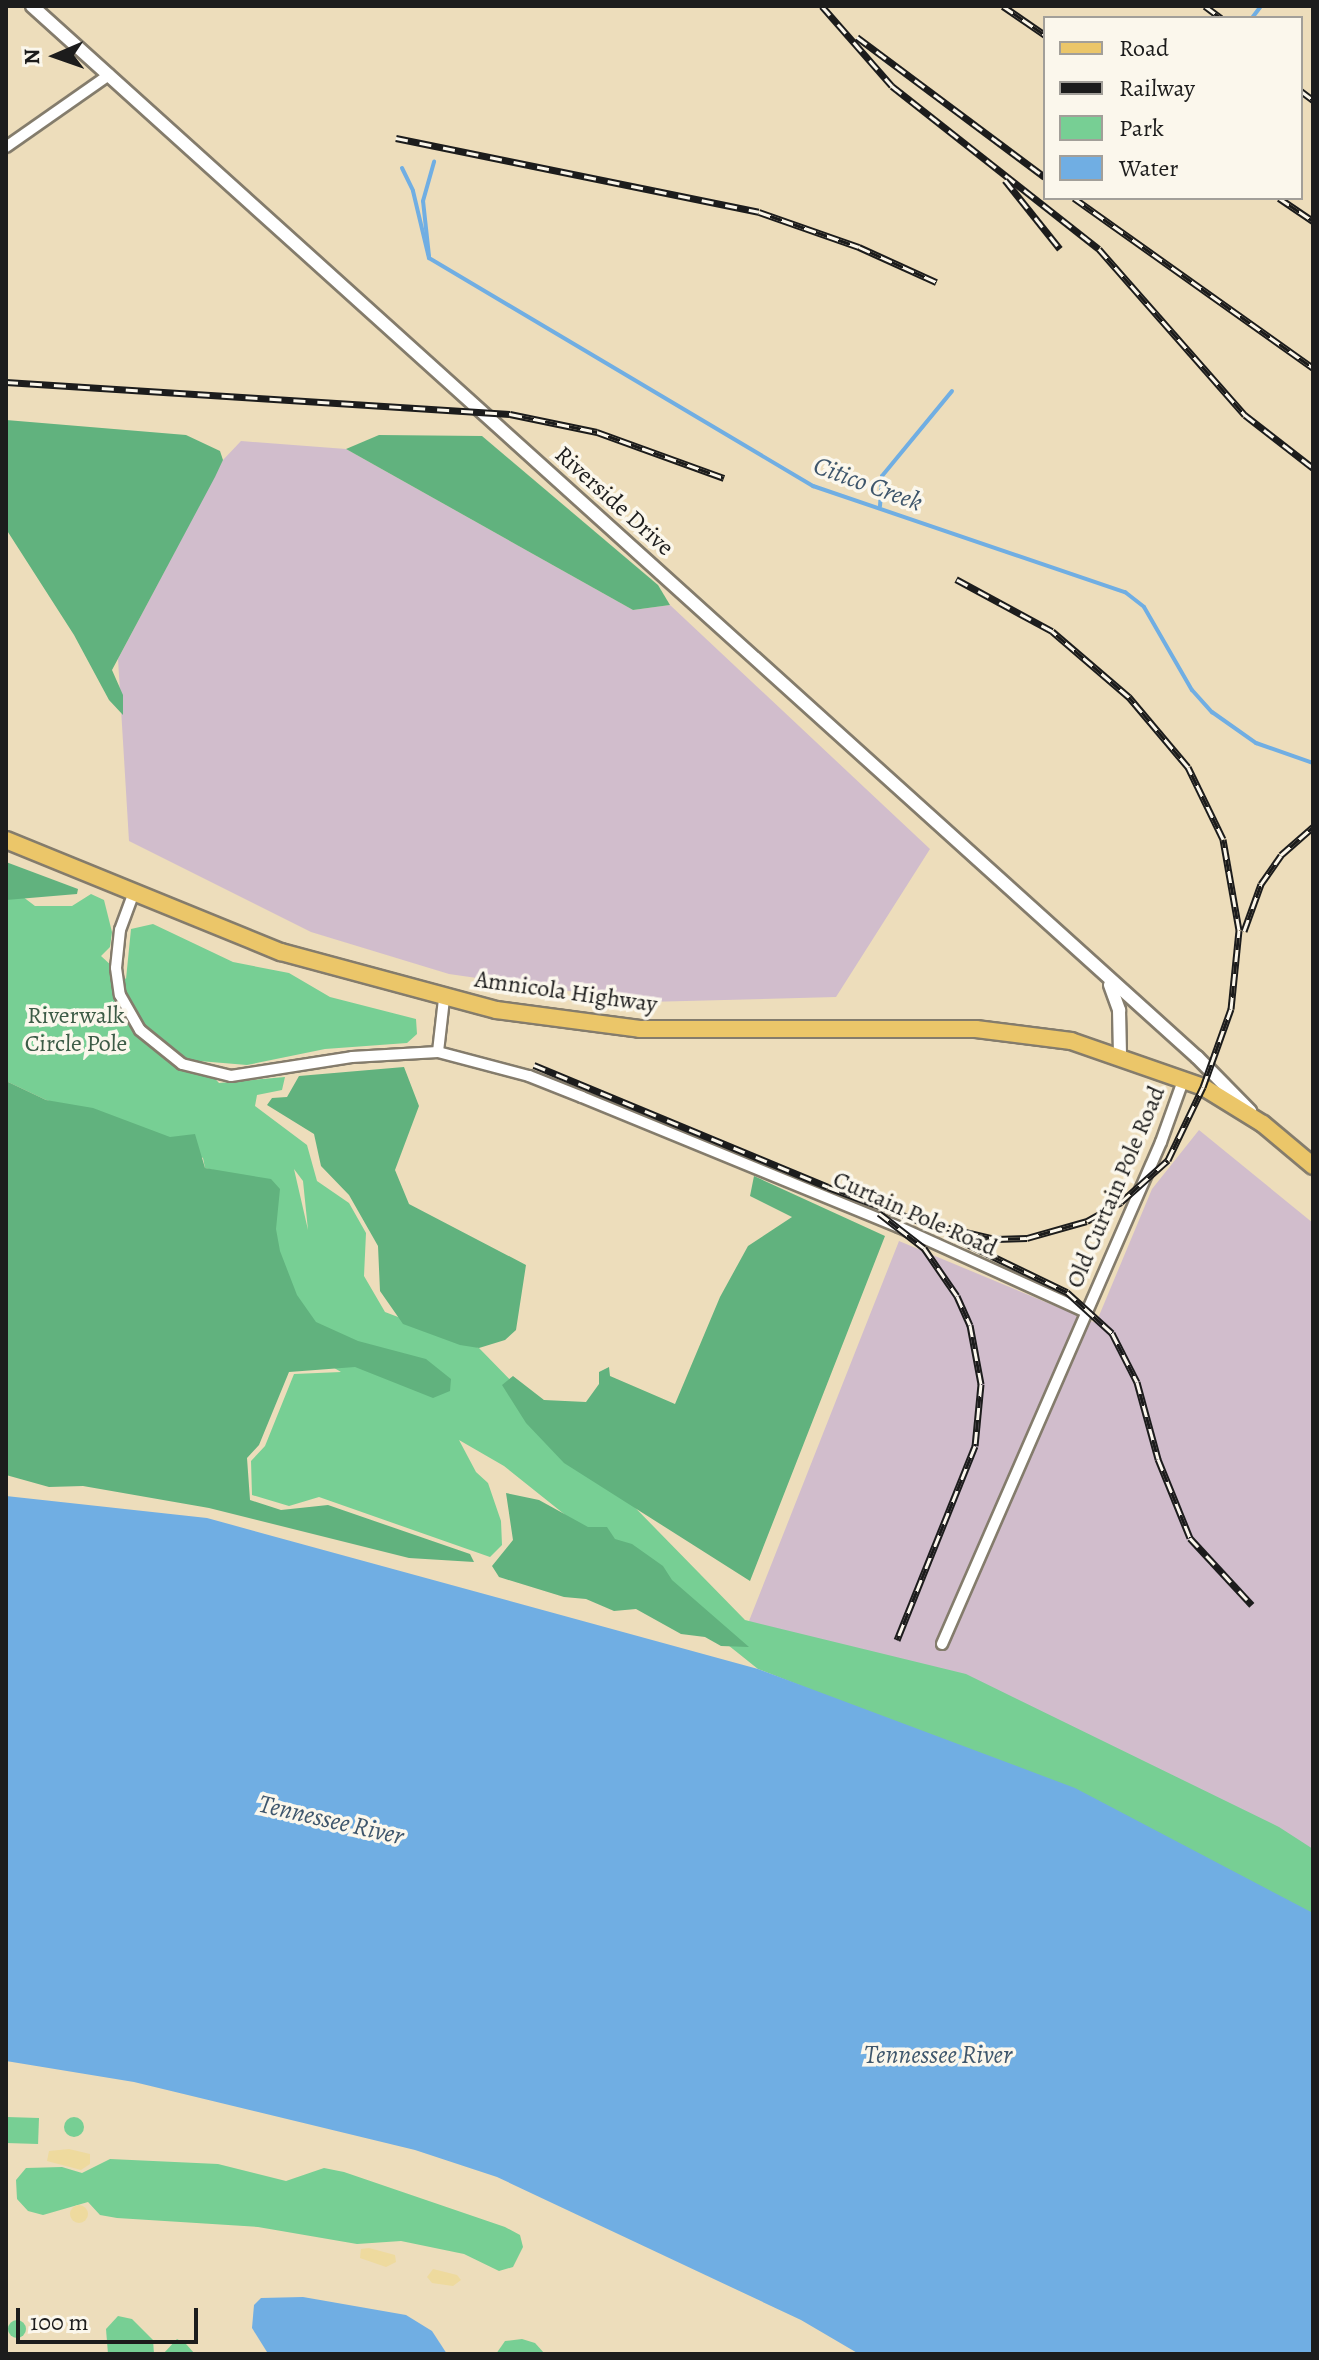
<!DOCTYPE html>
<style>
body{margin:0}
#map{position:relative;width:1319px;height:2360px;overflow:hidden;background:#edddbb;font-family:Alegreya,serif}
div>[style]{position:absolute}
.industrial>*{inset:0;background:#d1bdcc}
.green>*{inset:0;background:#77cf94;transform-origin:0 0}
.round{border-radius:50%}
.forest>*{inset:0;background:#61b27e}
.sand>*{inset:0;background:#eeda9e}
.water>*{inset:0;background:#70aee3}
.stream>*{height:4px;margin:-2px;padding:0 2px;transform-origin:2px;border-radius:2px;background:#70aee3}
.roads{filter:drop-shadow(2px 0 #847c6c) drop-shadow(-2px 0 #847c6c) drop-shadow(0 2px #847c6c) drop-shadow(0 -2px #847c6c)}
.minor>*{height:10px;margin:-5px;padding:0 5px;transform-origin:5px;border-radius:5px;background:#fff}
.tertiary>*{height:12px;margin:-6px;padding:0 6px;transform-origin:6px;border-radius:6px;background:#fff}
.primary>*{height:16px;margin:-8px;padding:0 8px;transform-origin:8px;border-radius:8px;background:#ebc669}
.rail>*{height:7px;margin-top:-3.5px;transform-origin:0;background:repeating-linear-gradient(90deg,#fbf7ec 0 12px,#1c1c1c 0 24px);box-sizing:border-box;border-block:2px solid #1c1c1c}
span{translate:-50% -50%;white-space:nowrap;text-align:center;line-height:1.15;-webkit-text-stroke:7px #fbf7ec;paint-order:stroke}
.street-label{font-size:24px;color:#1c1c1c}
.park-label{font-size:24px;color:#3c5b46}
.water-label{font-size:26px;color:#3e566c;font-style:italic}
.frame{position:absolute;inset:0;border:8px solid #1c1c1c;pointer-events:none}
.legend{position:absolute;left:1043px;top:16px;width:260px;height:184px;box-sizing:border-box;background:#fbf7ec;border:2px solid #a29f99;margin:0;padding:10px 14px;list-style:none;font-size:24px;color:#1c1c1c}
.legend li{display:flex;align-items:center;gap:16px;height:40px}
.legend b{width:40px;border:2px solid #a29f99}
.north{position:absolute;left:16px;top:16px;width:80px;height:80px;-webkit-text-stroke:6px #fbf7ec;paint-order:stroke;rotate:268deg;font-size:22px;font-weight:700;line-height:32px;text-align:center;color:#1c1c1c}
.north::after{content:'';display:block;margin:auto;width:28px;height:36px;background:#1c1c1c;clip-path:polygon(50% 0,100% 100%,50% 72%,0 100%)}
.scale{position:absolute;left:16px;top:2308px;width:182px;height:36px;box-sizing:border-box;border:4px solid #1c1c1c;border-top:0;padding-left:10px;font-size:24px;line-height:28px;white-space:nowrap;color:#1c1c1c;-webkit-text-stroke:6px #fbf7ec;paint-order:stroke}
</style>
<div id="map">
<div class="industrial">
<div style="clip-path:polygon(241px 441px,346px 449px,633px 610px,670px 605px,930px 849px,836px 997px,646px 1002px,449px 974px,311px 932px,129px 841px,118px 659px,223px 460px)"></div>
<div style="clip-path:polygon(1199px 1130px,1313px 1223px,1313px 1868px,780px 1644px,749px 1621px,899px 1241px,1096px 1323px,1152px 1189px)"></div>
</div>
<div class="green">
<div style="clip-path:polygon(evenodd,6px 884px,35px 906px,72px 906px,91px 894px,104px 900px,112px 932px,110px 947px,101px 956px,126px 979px,131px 929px,153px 924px,233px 962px,289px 973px,330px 997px,416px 1019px,417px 1034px,407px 1043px,325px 1049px,247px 1065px,199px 1061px,219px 1083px,285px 1077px,282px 1090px,257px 1095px,255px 1106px,307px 1145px,317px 1181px,349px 1203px,366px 1233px,364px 1276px,385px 1312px,479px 1348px,745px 1620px,966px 1674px,1279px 1827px,1313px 1849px,1313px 1915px,947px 1743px,758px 1669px,504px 1466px,459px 1440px,476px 1472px,488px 1483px,501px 1521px,502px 1545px,490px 1557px,319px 1497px,289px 1506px,252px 1495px,251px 1461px,265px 1446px,294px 1374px,341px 1372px,284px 1338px,241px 1177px,205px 1168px,203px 1158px,146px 1130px,46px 1100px,6px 1081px,6px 884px,294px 1169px,303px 1181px,308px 1230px,294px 1169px)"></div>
<div class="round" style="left:64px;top:2117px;width:20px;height:20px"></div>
<div style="left:7px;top:2117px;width:32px;height:26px;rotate:2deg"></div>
<div style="clip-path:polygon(110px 2159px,218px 2164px,286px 2181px,324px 2168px,344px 2172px,505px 2227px,520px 2235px,523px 2247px,513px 2267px,499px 2271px,464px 2254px,401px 2241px,357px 2244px,258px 2227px,117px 2218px,100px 2215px,88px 2202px,43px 2215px,28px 2211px,17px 2199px,16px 2180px,26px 2168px,62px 2167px,82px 2173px)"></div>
<div style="clip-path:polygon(118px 2316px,132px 2319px,153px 2340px,154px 2354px,108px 2354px,106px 2329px)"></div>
<div class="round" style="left:8px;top:2320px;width:18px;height:18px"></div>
<div style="clip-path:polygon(177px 2339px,186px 2344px,195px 2354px,163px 2354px)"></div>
<div style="clip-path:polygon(522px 2339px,535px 2343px,545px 2354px,496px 2354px,505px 2341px)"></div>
</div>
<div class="forest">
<div style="clip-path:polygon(6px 420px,186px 435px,220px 451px,223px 460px,215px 477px,112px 670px,123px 695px,123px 715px,109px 700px,74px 635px,6px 529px)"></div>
<div style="clip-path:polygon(379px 435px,482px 436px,658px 585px,670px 605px,633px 610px,346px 449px)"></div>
<div style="clip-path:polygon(6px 862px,78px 889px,77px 894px,6px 900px)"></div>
<div style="clip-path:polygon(404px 1067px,419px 1106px,395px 1170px,409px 1204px,526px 1265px,516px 1330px,505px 1340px,479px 1348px,460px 1345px,403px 1324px,380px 1291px,378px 1246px,349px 1195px,321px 1166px,314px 1134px,267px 1105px,272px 1098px,287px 1097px,299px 1076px)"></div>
<div style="clip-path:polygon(6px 1081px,46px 1100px,93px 1108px,170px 1137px,195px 1134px,205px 1168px,271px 1179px,280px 1189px,276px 1229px,280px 1251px,297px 1295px,316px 1322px,358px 1341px,426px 1359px,451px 1379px,450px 1391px,433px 1398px,355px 1367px,289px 1372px,259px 1445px,247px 1458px,250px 1500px,281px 1510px,328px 1505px,470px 1554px,474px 1562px,409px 1558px,209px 1508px,83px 1486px,49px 1487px,6px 1475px)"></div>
<div style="clip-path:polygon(754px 1176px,885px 1236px,750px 1581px,564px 1463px,526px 1423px,502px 1385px,513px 1376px,544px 1400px,586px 1402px,599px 1384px,599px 1372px,609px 1367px,610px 1376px,675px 1404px,720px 1297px,748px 1246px,792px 1217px,750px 1196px)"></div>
<div style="clip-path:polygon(506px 1493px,539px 1500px,588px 1527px,607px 1527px,615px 1539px,632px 1544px,663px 1566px,672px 1580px,749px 1647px,721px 1646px,705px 1637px,681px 1634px,636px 1609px,614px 1611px,586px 1599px,564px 1597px,499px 1577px,492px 1566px,513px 1540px)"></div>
</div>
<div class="sand">
<div style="clip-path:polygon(69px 2149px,90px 2154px,90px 2164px,81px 2170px,47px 2161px,49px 2151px)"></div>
<div class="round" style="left:70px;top:2205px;width:18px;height:18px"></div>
<div style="clip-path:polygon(369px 2248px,395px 2255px,396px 2262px,386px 2267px,360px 2258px,361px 2249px)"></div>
<div style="clip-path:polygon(433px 2269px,457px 2275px,461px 2280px,453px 2286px,432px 2283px,427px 2277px)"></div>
</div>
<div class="water">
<div style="clip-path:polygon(6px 1496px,207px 1518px,758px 1669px,1075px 1788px,1313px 1913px,1313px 2354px,859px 2354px,801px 2320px,497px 2177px,415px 2150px,134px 2082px,6px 2061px)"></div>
<div style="clip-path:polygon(303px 2297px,406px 2315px,432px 2331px,447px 2354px,267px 2352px,252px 2328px,254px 2305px,261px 2298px)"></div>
</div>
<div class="stream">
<div style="left:1252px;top:18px;width:15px;rotate:-53deg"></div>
<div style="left:402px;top:168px;width:25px;rotate:64deg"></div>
<div style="left:413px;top:191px;width:69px;rotate:76.6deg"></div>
<div style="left:429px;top:258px;width:447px;rotate:30.7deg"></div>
<div style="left:813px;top:486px;width:330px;rotate:18.8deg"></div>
<div style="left:1125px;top:592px;width:24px;rotate:38deg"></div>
<div style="left:1144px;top:607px;width:96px;rotate:60deg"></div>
<div style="left:1192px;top:690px;width:30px;rotate:48deg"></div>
<div style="left:1212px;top:712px;width:54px;rotate:35.2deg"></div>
<div style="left:1256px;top:743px;width:60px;rotate:19.3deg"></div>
<div style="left:429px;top:256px;width:55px;rotate:-96.2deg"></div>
<div style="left:423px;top:201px;width:41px;rotate:-74.2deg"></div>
<div style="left:880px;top:506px;width:30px;rotate:-86deg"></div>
<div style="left:882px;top:476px;width:110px;rotate:-50.5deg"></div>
</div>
<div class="roads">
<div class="minor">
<div style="left:6px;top:147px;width:126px;rotate:-35deg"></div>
<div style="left:134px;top:892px;width:40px;rotate:110.2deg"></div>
<div style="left:120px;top:930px;width:38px;rotate:96deg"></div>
<div style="left:116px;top:968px;width:27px;rotate:82deg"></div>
<div style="left:120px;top:995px;width:40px;rotate:60.3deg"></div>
<div style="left:140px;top:1030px;width:54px;rotate:39deg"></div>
<div style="left:182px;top:1064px;width:50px;rotate:13.8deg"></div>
<div style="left:231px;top:1076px;width:122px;rotate:-8.9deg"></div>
<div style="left:352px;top:1057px;width:86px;rotate:-3.3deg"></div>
<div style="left:444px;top:999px;width:53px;rotate:96.5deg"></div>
<div style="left:438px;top:1052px;width:94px;rotate:14.8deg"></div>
<div style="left:529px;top:1076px;width:57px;rotate:21.6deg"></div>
<div style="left:582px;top:1097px;width:343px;rotate:22.3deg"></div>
<div style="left:899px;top:1227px;width:203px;rotate:24.4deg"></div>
<div style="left:942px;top:1644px;width:548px;rotate:-66.43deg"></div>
<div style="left:1161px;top:1142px;width:68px;rotate:-70.2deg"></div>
</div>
<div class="tertiary">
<div style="left:32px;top:6px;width:1569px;rotate:42.06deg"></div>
<div style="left:1197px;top:1057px;width:76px;rotate:45.5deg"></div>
<div style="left:1110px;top:985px;width:27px;rotate:70deg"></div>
<div style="left:1119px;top:1010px;width:44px;rotate:88.7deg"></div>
</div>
<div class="primary">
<div style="left:6px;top:840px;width:297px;rotate:22.2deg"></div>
<div style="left:281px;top:952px;width:223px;rotate:15.1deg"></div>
<div style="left:496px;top:1010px;width:145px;rotate:7.5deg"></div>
<div style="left:640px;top:1029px;width:336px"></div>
<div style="left:976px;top:1029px;width:96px;rotate:7.2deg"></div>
<div style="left:1071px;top:1041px;width:140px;rotate:19.2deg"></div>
<div style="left:1203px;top:1087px;width:70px;rotate:31.7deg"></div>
<div style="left:1263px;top:1124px;width:65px;rotate:40deg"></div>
</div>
</div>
<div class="rail">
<div style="left:822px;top:6px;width:106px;rotate:48.8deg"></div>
<div style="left:892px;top:86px;width:263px;rotate:38.2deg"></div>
<div style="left:1099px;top:249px;width:221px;rotate:48.7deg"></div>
<div style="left:1245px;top:415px;width:86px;rotate:37.9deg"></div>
<div style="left:1003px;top:6px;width:51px;rotate:34.6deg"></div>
<div style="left:1205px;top:6px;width:20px;rotate:37deg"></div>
<div style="left:857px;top:37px;width:234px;rotate:36.7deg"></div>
<div style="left:1301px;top:91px;width:15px;rotate:37deg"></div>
<div style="left:396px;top:138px;width:370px;rotate:11.5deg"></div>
<div style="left:759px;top:212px;width:106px;rotate:19.3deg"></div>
<div style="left:859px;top:247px;width:85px;rotate:24.4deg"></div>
<div style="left:1005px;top:180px;width:88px;rotate:51.4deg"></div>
<div style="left:1074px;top:198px;width:293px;rotate:35.4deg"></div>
<div style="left:1279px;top:198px;width:41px;rotate:34.1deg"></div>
<div style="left:6px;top:382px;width:505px;rotate:3.63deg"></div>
<div style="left:510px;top:414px;width:89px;rotate:11.7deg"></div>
<div style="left:597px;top:432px;width:135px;rotate:19.9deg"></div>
<div style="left:1244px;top:931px;width:50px;rotate:-70.1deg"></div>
<div style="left:1261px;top:884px;width:35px;rotate:-55deg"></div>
<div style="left:1281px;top:855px;width:43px;rotate:-41.2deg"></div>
<div style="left:534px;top:1065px;width:318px;rotate:22.5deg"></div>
<div style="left:828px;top:1187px;width:97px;rotate:20.5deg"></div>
<div style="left:919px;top:1221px;width:79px;rotate:13.2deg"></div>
<div style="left:996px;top:1239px;width:31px;rotate:-2deg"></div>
<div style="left:1027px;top:1238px;width:62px;rotate:-15.8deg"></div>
<div style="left:1087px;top:1221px;width:39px;rotate:-29deg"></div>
<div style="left:1121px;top:1202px;width:63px;rotate:-41.8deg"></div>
<div style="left:1168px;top:1160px;width:81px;rotate:-64.4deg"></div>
<div style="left:1203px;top:1087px;width:83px;rotate:-70.3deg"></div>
<div style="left:1231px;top:1009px;width:79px;rotate:-84.2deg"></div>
<div style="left:1239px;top:930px;width:92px;rotate:-100deg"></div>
<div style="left:1223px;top:839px;width:80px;rotate:-115.9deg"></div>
<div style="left:1188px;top:767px;width:92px;rotate:-130.1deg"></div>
<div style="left:1129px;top:697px;width:101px;rotate:-139.4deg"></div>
<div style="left:1052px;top:631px;width:109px;rotate:-151.6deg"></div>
<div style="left:879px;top:1213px;width:57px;rotate:37.9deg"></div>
<div style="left:924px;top:1248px;width:58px;rotate:55.5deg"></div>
<div style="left:957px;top:1296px;width:32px;rotate:66deg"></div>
<div style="left:970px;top:1325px;width:60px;rotate:79.4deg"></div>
<div style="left:981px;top:1384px;width:62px;rotate:95.5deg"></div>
<div style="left:975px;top:1446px;width:209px;rotate:111.9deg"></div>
<div style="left:959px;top:1240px;width:120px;rotate:25.7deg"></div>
<div style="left:1067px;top:1292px;width:61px;rotate:42.3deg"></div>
<div style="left:1112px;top:1333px;width:55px;rotate:63deg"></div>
<div style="left:1137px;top:1382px;width:80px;rotate:74.7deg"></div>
<div style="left:1158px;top:1459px;width:85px;rotate:67.9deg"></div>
<div style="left:1190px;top:1538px;width:91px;rotate:47.2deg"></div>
</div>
<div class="street-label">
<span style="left:614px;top:501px;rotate:42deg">Riverside Drive</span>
<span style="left:566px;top:992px;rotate:8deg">Amnicola Highway</span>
<span style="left:1116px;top:1187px;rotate:-67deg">Old Curtain Pole Road</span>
<span style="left:915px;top:1214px;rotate:24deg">Curtain Pole Road</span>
</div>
<div class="park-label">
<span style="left:76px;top:1030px">Riverwalk<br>Circle Pole</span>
</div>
<div class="water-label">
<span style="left:868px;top:484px;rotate:20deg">Citico Creek</span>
<span style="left:331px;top:1820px;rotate:13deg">Tennessee River</span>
<span style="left:938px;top:2055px">Tennessee River</span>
</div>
<div class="frame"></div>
<ul class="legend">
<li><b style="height:10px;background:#ebc669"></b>Road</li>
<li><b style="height:10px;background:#1c1c1c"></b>Railway</li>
<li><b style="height:22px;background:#77cf94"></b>Park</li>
<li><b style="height:22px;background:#70aee3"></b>Water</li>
</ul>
<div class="north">N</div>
<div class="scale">100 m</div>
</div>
